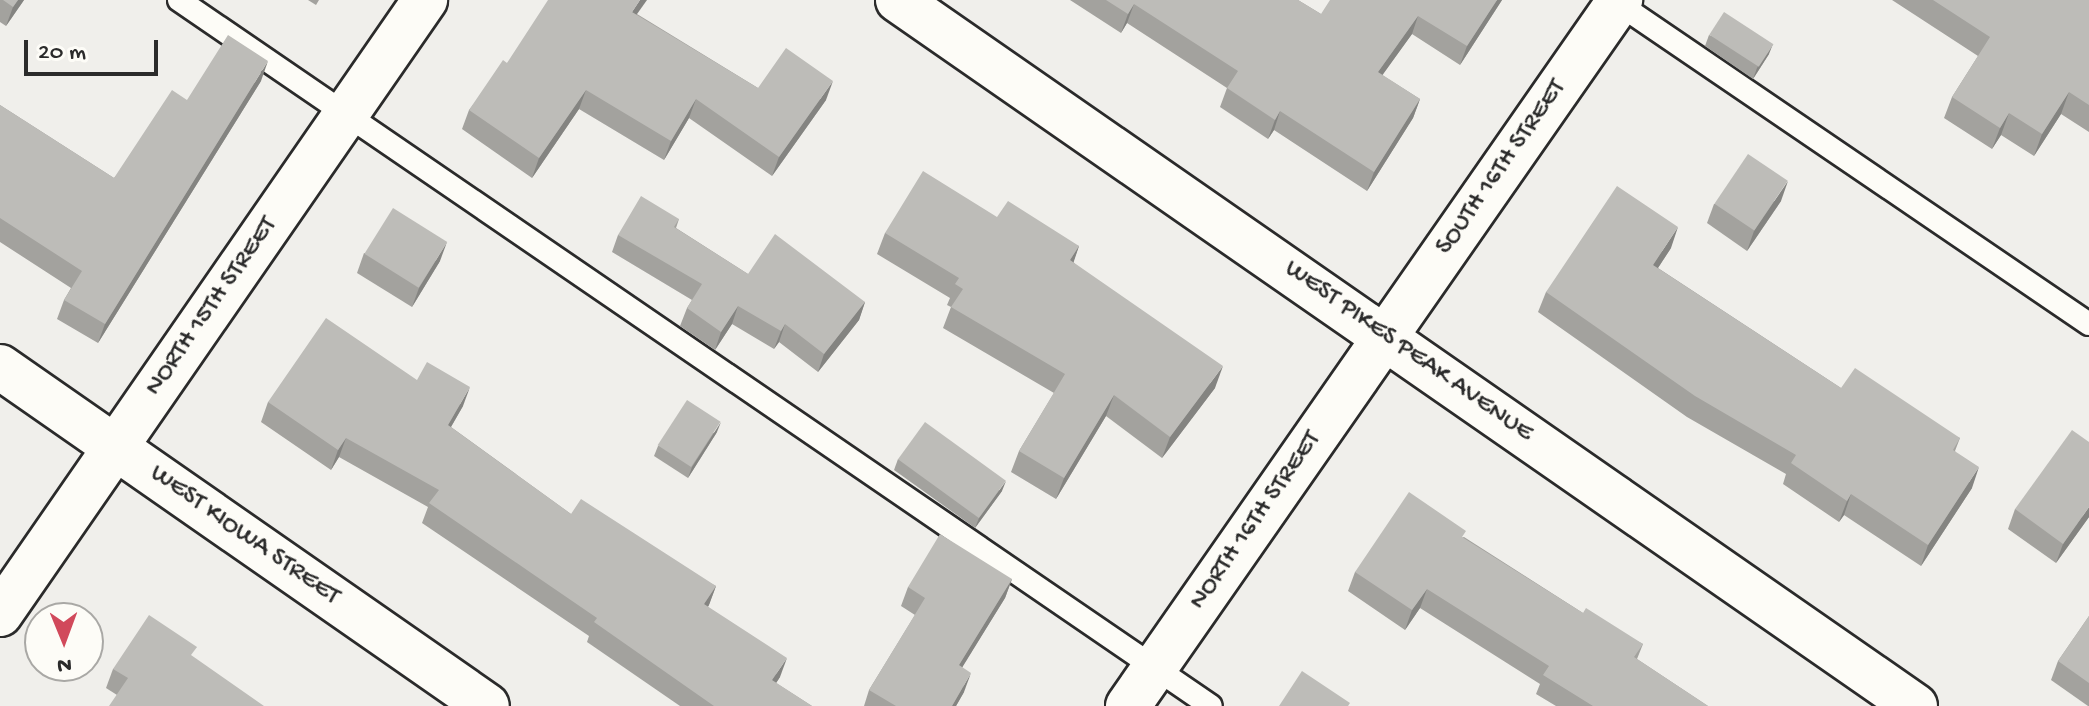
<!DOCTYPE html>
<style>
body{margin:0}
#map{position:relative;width:2089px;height:706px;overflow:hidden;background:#f0efeb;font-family:"Gochi Hand",sans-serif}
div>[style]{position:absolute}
.roads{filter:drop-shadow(2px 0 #2b2b2b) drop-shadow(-2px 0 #2b2b2b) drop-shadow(0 2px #2b2b2b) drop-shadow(0 -2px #2b2b2b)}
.lane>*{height:22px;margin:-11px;padding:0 11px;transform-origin:11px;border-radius:11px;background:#fdfcf7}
.street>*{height:44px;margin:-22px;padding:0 22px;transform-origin:22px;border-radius:22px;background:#fdfcf7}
.wall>*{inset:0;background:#a3a29e}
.shaded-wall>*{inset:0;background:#848481}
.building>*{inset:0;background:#bdbcb8;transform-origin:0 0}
span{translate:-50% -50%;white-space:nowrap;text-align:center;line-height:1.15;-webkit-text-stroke:7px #fdfcf7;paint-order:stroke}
.street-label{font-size:26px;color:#2b2b2b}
.north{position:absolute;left:24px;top:602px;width:80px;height:80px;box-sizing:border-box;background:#fdfcf7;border:2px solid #a9a8a5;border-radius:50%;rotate:179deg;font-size:22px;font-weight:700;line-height:32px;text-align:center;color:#2b2b2b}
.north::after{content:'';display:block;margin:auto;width:28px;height:36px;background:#d1495b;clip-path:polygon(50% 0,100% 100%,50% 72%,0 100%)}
.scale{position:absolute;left:24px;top:40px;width:134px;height:36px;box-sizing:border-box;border:4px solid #2b2b2b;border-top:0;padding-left:10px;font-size:24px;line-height:28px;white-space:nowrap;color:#2b2b2b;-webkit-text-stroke:6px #fdfcf7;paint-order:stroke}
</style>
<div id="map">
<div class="roads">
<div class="lane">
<div style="left:179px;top:0;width:1250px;rotate:34.38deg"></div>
<div style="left:1613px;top:0;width:576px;rotate:34.24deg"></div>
</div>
<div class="street">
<div style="left:898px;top:0;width:1238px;rotate:34.77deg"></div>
<div style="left:0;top:367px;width:593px;rotate:34.84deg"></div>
<div style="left:0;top:614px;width:747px;rotate:-55.31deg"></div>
<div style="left:1128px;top:706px;width:861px;rotate:-55.13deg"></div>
</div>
</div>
<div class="wall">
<div style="clip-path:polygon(0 0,24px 0,6px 26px,0 22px)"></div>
<div style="clip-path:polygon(308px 0,319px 0,316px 5px)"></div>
<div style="clip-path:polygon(1070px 0,1298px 0,1321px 14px,1502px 0,1460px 65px,1412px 34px,1382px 75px,1420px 99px,1413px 118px,1367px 191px,1274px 130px,1268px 139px,1220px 107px,1227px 88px,1127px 23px,1121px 33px)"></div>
<div style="clip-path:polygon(1892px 0,2089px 0,2089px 132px,2061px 114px,2034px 156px,2001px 135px,1992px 149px,1944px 118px,1952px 97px,1978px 56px)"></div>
<div style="clip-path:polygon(637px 14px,758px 88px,826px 100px,772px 176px,689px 118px,664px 160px,579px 109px,532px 178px,462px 129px,469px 110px,507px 63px)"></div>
<div style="clip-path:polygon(1709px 35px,1769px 54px,1753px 79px,1705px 46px)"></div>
<div style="clip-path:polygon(261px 81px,98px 343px,57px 319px,64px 300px,71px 288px,0 242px,0 105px,114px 178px,187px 100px)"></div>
<div style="clip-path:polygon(1781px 201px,1747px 251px,1707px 223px,1714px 204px)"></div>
<div style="clip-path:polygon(997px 217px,1079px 246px,1073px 262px,1215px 388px,1162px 458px,1106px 416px,1056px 499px,1011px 472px,1019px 451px,1054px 393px,943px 328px,951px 307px,947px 305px,950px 298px,877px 254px,885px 233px)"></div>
<div style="clip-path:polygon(679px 219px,676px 228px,748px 274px,865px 302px,859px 320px,818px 372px,779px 342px,774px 349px,732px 324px,715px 350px,680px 326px,687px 308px,692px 300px,612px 252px,618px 235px)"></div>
<div style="clip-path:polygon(1671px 248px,1658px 268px,1841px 388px,1960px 438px,1955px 451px,1972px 488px,1921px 566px,1844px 515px,1839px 522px,1783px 484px,1786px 474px,1687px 417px,1538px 312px,1546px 292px)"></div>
<div style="clip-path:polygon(364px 253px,440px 261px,412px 307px,357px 273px)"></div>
<div style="clip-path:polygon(417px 380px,463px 406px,451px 427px,571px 514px,716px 586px,708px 607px,780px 677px,776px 683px,812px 706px,680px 706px,587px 642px,589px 636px,422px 523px,428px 507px,339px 457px,331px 470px,261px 422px,268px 402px)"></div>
<div style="clip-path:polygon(717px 432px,688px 478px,654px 456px,658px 446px)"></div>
<div style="clip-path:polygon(898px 459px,1002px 491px,975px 528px,894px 470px)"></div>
<div style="clip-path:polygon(2015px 509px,2089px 517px,2056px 563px,2008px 529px)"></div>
<div style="clip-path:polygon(1464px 537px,1583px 613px,1643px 644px,1637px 659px,1708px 706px,1556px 706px,1536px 694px,1540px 684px,1420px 608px,1405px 630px,1348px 591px,1355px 572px)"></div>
<div style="clip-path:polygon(1012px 579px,1005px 598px,962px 667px,964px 692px,956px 706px,864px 706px,869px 690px,915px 615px,901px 606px,908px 587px)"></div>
<div style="clip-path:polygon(2089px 616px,2089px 706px,2088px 706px,2051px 680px,2058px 661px)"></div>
<div style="clip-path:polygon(197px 647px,117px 695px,106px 688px,113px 669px)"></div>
</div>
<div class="shaded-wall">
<div style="clip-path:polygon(18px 0,24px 0,6px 26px,13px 7px)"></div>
<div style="clip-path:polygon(640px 0,647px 0,625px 31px,632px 12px)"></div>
<div style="clip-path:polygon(1497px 0,1502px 0,1460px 65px,1467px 46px)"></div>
<div style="clip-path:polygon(1134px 4px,1127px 23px,1121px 33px,1128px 14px)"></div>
<div style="clip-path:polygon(1418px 16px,1412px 34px,1371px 91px,1378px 72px)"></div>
<div style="clip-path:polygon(1773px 44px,1769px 54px,1753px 79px,1757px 68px)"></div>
<div style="clip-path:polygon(268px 61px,261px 81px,98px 343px,105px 324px)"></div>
<div style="clip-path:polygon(833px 81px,826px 100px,772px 176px,779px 157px)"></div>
<div style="clip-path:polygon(586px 90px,579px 109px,532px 178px,539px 158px)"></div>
<div style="clip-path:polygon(2069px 92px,2061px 114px,2034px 156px,2042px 134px)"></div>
<div style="clip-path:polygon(696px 99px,689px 118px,664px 160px,671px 141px)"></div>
<div style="clip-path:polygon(1420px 99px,1413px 118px,1367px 191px,1374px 172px)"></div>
<div style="clip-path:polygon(1280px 111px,1274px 130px,1268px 139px,1275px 120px)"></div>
<div style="clip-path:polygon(2009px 113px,2001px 135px,1992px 149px,2000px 128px)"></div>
<div style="clip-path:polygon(1788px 181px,1781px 201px,1747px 251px,1754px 231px)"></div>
<div style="clip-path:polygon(1678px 227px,1671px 248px,1646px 286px,1653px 265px)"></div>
<div style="clip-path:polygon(447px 242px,440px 261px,412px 307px,419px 288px)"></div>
<div style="clip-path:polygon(1079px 246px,1072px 267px,1070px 260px)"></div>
<div style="clip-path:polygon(865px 302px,859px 320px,818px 372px,824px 354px)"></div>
<div style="clip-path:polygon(738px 306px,732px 324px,715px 350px,721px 332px)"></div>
<div style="clip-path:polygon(785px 324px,779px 342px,774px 349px,781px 331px)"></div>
<div style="clip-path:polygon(1223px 366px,1215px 388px,1162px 458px,1170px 437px)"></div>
<div style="clip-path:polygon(470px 387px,463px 406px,441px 444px,448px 425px)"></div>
<div style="clip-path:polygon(1114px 395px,1106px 416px,1056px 499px,1064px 478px)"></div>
<div style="clip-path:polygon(721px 422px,717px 432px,688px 478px,692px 467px)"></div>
<div style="clip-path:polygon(346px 438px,339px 457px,331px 470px,338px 450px)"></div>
<div style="clip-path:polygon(1979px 467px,1972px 488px,1921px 566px,1928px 545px)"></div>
<div style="clip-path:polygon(1006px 481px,1002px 491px,975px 528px,979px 518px)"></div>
<div style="clip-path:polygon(1851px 494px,1844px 515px,1839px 522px,1847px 501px)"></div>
<div style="clip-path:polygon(2089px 507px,2089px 517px,2056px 563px,2063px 544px)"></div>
<div style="clip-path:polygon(1012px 579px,1005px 598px,952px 684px,959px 665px)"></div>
<div style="clip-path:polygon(716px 586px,709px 605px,697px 623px,704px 604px)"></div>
<div style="clip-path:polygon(1427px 589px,1420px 608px,1405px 630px,1412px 610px)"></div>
<div style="clip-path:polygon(787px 658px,780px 677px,765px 700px,772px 680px)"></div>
<div style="clip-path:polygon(971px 673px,964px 692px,956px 706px,952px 706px)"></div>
</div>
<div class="building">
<div style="clip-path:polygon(3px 0,18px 0,13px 7px)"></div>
<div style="clip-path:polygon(548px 0,640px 0,632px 12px,758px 88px,786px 48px,833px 81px,779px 157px,696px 99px,671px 141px,586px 90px,539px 158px,469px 110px,503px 60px,507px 63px)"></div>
<div style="clip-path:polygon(1106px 0,1298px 0,1321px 14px,1330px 0,1497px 0,1467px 46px,1418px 16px,1378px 72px,1420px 99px,1374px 172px,1280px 111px,1275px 120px,1227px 88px,1238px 71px,1134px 4px,1128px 14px)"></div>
<div style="clip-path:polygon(1933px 0,2089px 0,2089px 105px,2069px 92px,2042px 134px,2009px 113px,2000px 128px,1952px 97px,1990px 37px)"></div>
<div style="left:1724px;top:12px;width:59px;height:27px;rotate:33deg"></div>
<div style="clip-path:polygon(228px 35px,268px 61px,105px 324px,64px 300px,82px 271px,0 218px,0 105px,114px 178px,172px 90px,187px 100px)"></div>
<div style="left:1748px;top:154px;width:48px;height:60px;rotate:34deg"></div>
<div style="clip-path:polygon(923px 171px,997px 217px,1008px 201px,1079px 246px,1070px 260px,1223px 366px,1170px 437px,1114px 395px,1064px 478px,1019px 451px,1065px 374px,951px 307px,963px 289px,955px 284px,959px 278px,885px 233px)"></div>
<div style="clip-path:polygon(1617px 186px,1678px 227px,1653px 265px,1841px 388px,1855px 368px,1960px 438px,1953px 450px,1979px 467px,1928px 545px,1851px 494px,1847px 501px,1791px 463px,1796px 455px,1695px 396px,1546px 292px)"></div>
<div style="clip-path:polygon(641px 196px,679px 219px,674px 227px,748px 274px,775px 234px,865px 302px,824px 354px,785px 324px,781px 331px,738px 306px,721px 332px,687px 308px,702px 284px,618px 235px)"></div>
<div style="left:393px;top:208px;width:64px;height:54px;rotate:32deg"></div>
<div style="clip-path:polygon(326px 318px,417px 380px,427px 362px,470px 387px,448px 425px,571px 514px,581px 499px,716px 586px,704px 604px,787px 658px,772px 680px,812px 706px,714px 706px,594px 622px,597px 618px,429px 503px,439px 490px,346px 438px,338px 450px,268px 402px)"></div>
<div style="left:687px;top:400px;width:40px;height:54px;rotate:33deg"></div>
<div style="left:925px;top:422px;width:100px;height:46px;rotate:36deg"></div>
<div style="clip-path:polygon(2072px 430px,2089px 442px,2089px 507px,2063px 544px,2015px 509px)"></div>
<div style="clip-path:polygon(1409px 492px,1466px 531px,1462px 537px,1583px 613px,1586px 608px,1643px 644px,1634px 657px,1708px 706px,1593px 706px,1543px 675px,1549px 666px,1427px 589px,1412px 610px,1355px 572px)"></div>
<div style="clip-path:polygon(940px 534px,1012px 579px,959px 665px,971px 673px,952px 706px,896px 706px,869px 690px,925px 598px,908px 587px)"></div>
<div style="clip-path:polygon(149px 615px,197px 647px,191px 655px,264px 706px,109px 706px,128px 678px,113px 669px)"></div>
<div style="clip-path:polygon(2089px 616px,2089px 683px,2058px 661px)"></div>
<div style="clip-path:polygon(1302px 671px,1350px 703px,1348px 706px,1279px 706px)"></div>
</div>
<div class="street-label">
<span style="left:1502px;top:168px;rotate:-55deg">SOUTH 16TH STREET</span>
<span style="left:212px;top:307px;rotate:-55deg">NORTH 15TH STREET</span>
<span style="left:1408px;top:352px;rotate:35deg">WEST PIKES PEAK AVENUE</span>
<span style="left:1256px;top:521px;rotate:-55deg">NORTH 16TH STREET</span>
<span style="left:244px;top:536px;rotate:35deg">WEST KIOWA STREET</span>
</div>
<div class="north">N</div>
<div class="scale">20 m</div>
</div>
